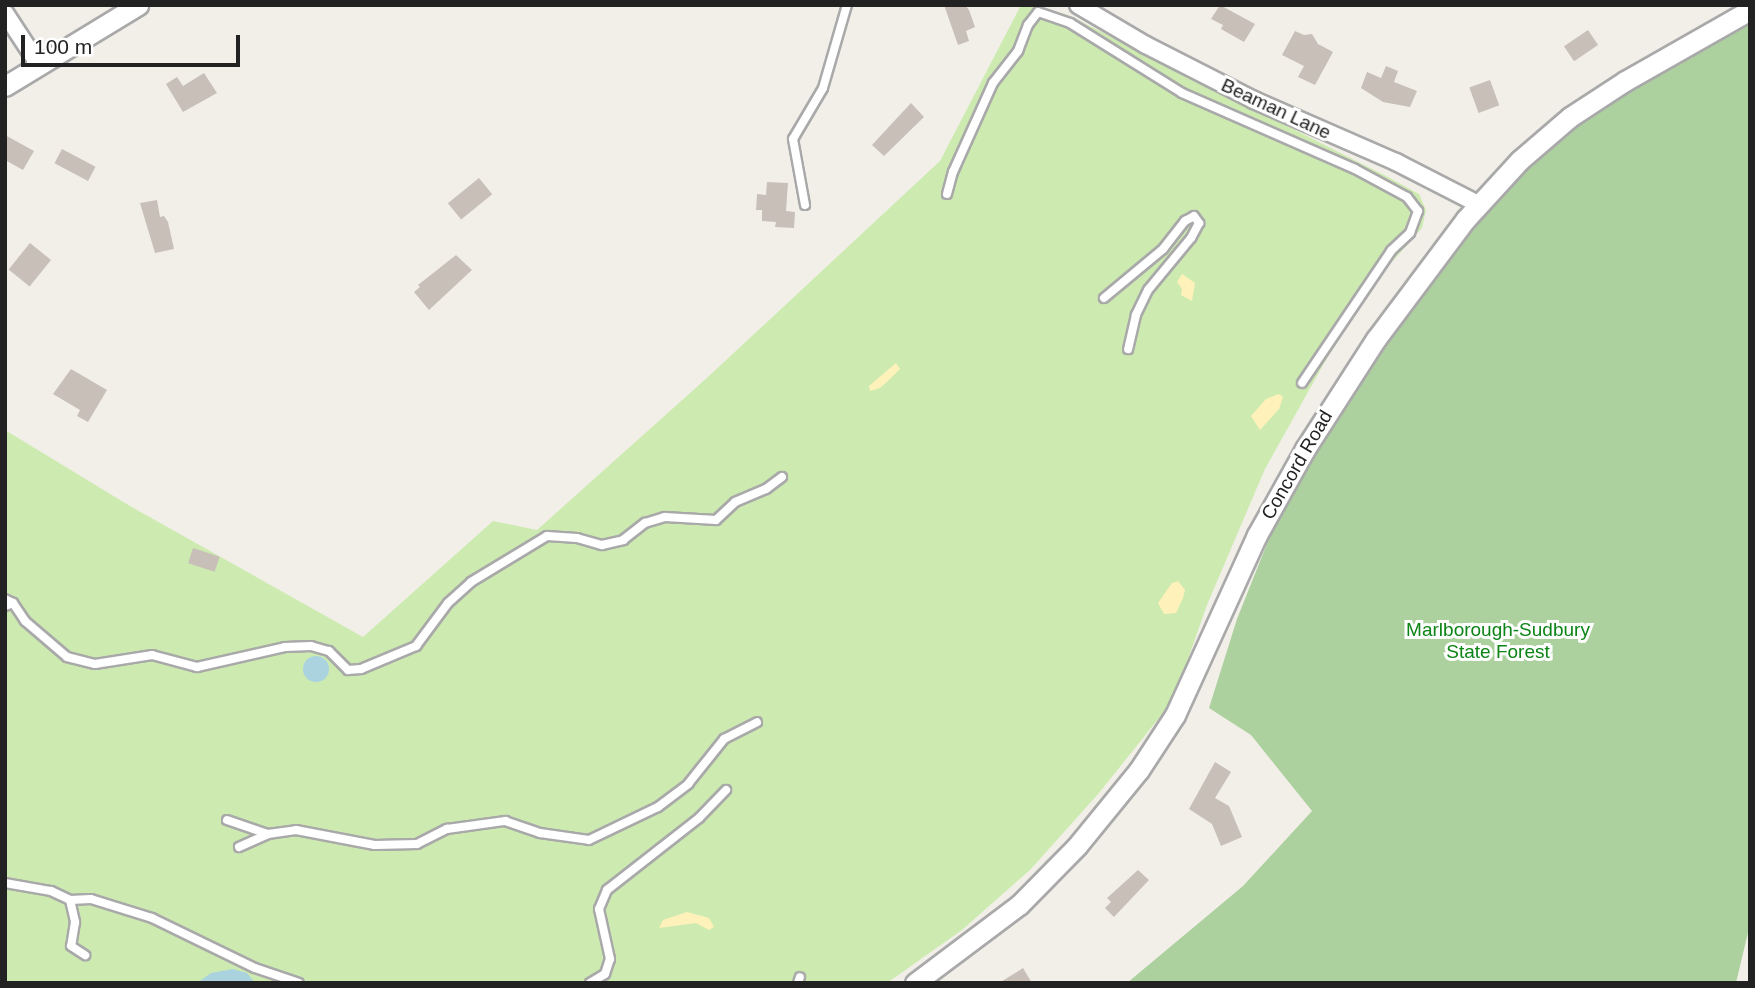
<!DOCTYPE html>
<style>
body{margin:0}
#map{position:relative;width:1755px;height:988px;overflow:hidden;background:#f2efe9;font-family:Helvetica,sans-serif}
div>[style]{position:absolute}
.grass>*{inset:0;background:#cdebb0}
.forest>*{inset:0;background:#add19e}
.sand>*{inset:0;background:#fff1ba}
.water>*{inset:0;background:#aad3df}
.round{border-radius:50%}
.building>*{inset:0;background:#c7bfb8;transform-origin:0 0}
.roads{filter:drop-shadow(2px 0 #a9a9a9) drop-shadow(-2px 0 #a9a9a9) drop-shadow(0 2px #a9a9a9) drop-shadow(0 -2px #a9a9a9)}
.service>*{height:8px;margin:-4px;padding:0 4px;transform-origin:4px;border-radius:4px;background:#fff}
.minor>*{height:16px;margin:-8px;padding:0 8px;transform-origin:8px;border-radius:8px;background:#fff}
.tertiary>*{height:19px;margin:-9.5px;padding:0 9.5px;transform-origin:9.5px;border-radius:9.5px;background:#fff}
span{translate:-50% -50%;white-space:nowrap;text-align:center;line-height:1.15;-webkit-text-stroke:6px #fff;paint-order:stroke}
.street-label{font-size:19px;color:#222}
.park-label{font-size:19px;color:#0c8416}
.frame{position:absolute;inset:0;border:7px solid #222;pointer-events:none}
.scale{position:absolute;left:21px;top:35px;width:219px;height:32px;box-sizing:border-box;border:4px solid #222;border-top:0;padding-left:9px;font-size:21px;line-height:24px;white-space:nowrap;color:#222;-webkit-text-stroke:5px #fff;paint-order:stroke}
</style>
<div id="map">
<div class="grass">
<div style="clip-path:polygon(1021px 5px,1034px 5px,1068px 15px,1386px 176px,1419px 194px,1426px 210px,1422px 228px,1384px 271px,1327px 358px,1265px 469px,1207px 605px,1168px 716px,1163px 713px,1099px 793px,1030px 870px,962px 930px,887px 983px,5px 983px,5px 430px,130px 506px,363px 637px,493px 521px,537px 530px,709px 376px,940px 161px)"></div>
</div>
<div class="forest">
<div style="clip-path:polygon(1750px 12px,1750px 924px,1736px 983px,1127px 983px,1243px 886px,1312px 811px,1251px 735px,1209px 708px,1237px 619px,1294px 476px,1406px 302px,1540px 146px)"></div>
</div>
<div class="sand">
<div style="clip-path:polygon(1182px 274px,1195px 283px,1192px 301px,1181px 295px,1182px 289px,1177px 282px)"></div>
<div style="clip-path:polygon(896px 363px,900px 369px,890px 379px,880px 388px,870px 391px,869px 386px)"></div>
<div style="clip-path:polygon(1279px 394px,1283px 397px,1279px 409px,1260px 430px,1251px 416px,1266px 399px)"></div>
<div style="clip-path:polygon(1178px 581px,1185px 590px,1183px 598px,1176px 613px,1164px 614px,1158px 603px,1172px 583px)"></div>
<div style="clip-path:polygon(687px 912px,709px 918px,714px 927px,709px 930px,696px 923px,659px 928px,663px 920px)"></div>
</div>
<div class="water">
<div class="round" style="left:303px;top:656px;width:26px;height:26px"></div>
<div style="clip-path:polygon(233px 969px,247px 973px,255px 983px,197px 983px,211px 973px)"></div>
</div>
<div class="building">
<div style="clip-path:polygon(944px 5px,965px 5px,969px 10px,975px 27px,966px 31px,969px 41px,958px 45px)"></div>
<div style="clip-path:polygon(1220px 5px,1255px 24px,1244px 42px,1221px 29px,1223px 25px,1211px 19px)"></div>
<div style="left:1588px;top:30px;width:18px;height:29px;rotate:56deg"></div>
<div style="clip-path:polygon(1295px 31px,1304px 35px,1312px 34px,1318px 44px,1333px 52px,1315px 85px,1298px 77px,1304px 66px,1282px 55px)"></div>
<div style="clip-path:polygon(1386px 66px,1398px 71px,1394px 82px,1417px 91px,1410px 107px,1383px 102px,1361px 88px,1367px 72px,1381px 78px)"></div>
<div style="clip-path:polygon(204px 73px,217px 93px,183px 112px,166px 84px,177px 77px,183px 86px)"></div>
<div style="left:1490px;top:80px;width:27px;height:22px;rotate:70deg"></div>
<div style="clip-path:polygon(911px 103px,924px 117px,884px 156px,872px 145px)"></div>
<div style="clip-path:polygon(5px 135px,34px 151px,23px 170px,5px 160px)"></div>
<div style="left:62px;top:149px;width:38px;height:16px;rotate:28deg"></div>
<div style="left:479px;top:178px;width:21px;height:40px;rotate:51deg"></div>
<div style="clip-path:polygon(767px 182px,788px 183px,786px 211px,795px 212px,794px 228px,775px 227px,776px 222px,762px 221px,762px 210px,756px 210px,757px 194px,766px 195px)"></div>
<div style="clip-path:polygon(157px 200px,160px 217px,164px 216px,168px 222px,174px 249px,155px 253px,140px 203px)"></div>
<div style="left:30px;top:243px;width:27px;height:34px;rotate:39deg"></div>
<div style="clip-path:polygon(456px 255px,472px 270px,429px 310px,414px 292px,420px 287px,418px 285px)"></div>
<div style="clip-path:polygon(71px 369px,107px 390px,88px 422px,77px 416px,80px 410px,53px 394px)"></div>
<div style="left:193px;top:548px;width:28px;height:16px;rotate:18deg"></div>
<div style="clip-path:polygon(1215px 762px,1231px 772px,1215px 798px,1229px 806px,1242px 837px,1221px 846px,1212px 824px,1189px 809px)"></div>
<div style="clip-path:polygon(1138px 870px,1149px 880px,1114px 917px,1105px 908px,1111px 902px,1107px 898px)"></div>
<div style="clip-path:polygon(1023px 968px,1032px 983px,999px 983px)"></div>
</div>
<div class="roads">
<div class="service">
<div style="left:947px;top:194px;width:23px;rotate:-75deg"></div>
<div style="left:953px;top:172px;width:98px;rotate:-65.8deg"></div>
<div style="left:993px;top:83px;width:41px;rotate:-52deg"></div>
<div style="left:1018px;top:51px;width:28px;rotate:-69deg"></div>
<div style="left:1028px;top:25px;width:16px;rotate:-52deg"></div>
<div style="left:1038px;top:12px;width:34px;rotate:19deg"></div>
<div style="left:1070px;top:23px;width:132px;rotate:32deg"></div>
<div style="left:1182px;top:93px;width:189px;rotate:23.7deg"></div>
<div style="left:1355px;top:169px;width:59px;rotate:28.3deg"></div>
<div style="left:1407px;top:197px;width:18px;rotate:52deg"></div>
<div style="left:1418px;top:211px;width:23px;rotate:110deg"></div>
<div style="left:1410px;top:233px;width:26px;rotate:137deg"></div>
<div style="left:1391px;top:251px;width:159px;rotate:124deg"></div>
<div style="left:805px;top:205px;width:67px;rotate:-100.3deg"></div>
<div style="left:793px;top:139px;width:59px;rotate:-59.5deg"></div>
<div style="left:823px;top:88px;width:86px;rotate:-73.9deg"></div>
<div style="left:1104px;top:298px;width:77px;rotate:-39.7deg"></div>
<div style="left:1163px;top:249px;width:36px;rotate:-52deg"></div>
<div style="left:1185px;top:221px;width:10px;rotate:-29deg"></div>
<div style="left:1194px;top:216px;width:9px;rotate:54deg"></div>
<div style="left:1199px;top:223px;width:17px;rotate:118deg"></div>
<div style="left:1191px;top:238px;width:67px;rotate:129.6deg"></div>
<div style="left:1148px;top:290px;width:28px;rotate:116deg"></div>
<div style="left:1136px;top:315px;width:35px;rotate:103deg"></div>
<div style="left:5px;top:599px;width:9px;rotate:27deg"></div>
<div style="left:13px;top:603px;width:9px;rotate:159deg"></div>
<div style="left:13px;top:603px;width:22px;rotate:56deg"></div>
<div style="left:25px;top:621px;width:55px;rotate:40.6deg"></div>
<div style="left:67px;top:657px;width:29px;rotate:14deg"></div>
<div style="left:95px;top:664px;width:58px;rotate:-9deg"></div>
<div style="left:152px;top:655px;width:47px;rotate:14.9deg"></div>
<div style="left:197px;top:667px;width:90px;rotate:-12.8deg"></div>
<div style="left:285px;top:647px;width:26px;rotate:-2deg"></div>
<div style="left:311px;top:646px;width:19px;rotate:16deg"></div>
<div style="left:329px;top:651px;width:27px;rotate:45deg"></div>
<div style="left:348px;top:670px;width:13px;rotate:-4deg"></div>
<div style="left:361px;top:669px;width:60px;rotate:-22.7deg"></div>
<div style="left:416px;top:646px;width:54px;rotate:-53.3deg"></div>
<div style="left:448px;top:603px;width:31px;rotate:-42deg"></div>
<div style="left:471px;top:582px;width:89px;rotate:-31.2deg"></div>
<div style="left:547px;top:536px;width:30px;rotate:4deg"></div>
<div style="left:577px;top:538px;width:26px;rotate:16deg"></div>
<div style="left:602px;top:545px;width:22px;rotate:-13deg"></div>
<div style="left:623px;top:540px;width:28px;rotate:-38deg"></div>
<div style="left:645px;top:523px;width:21px;rotate:-17deg"></div>
<div style="left:665px;top:517px;width:51px;rotate:3.4deg"></div>
<div style="left:716px;top:520px;width:26px;rotate:-43deg"></div>
<div style="left:735px;top:502px;width:34px;rotate:-23deg"></div>
<div style="left:766px;top:489px;width:20px;rotate:-37deg"></div>
<div style="left:227px;top:820px;width:43px;rotate:18.9deg"></div>
<div style="left:268px;top:834px;width:28px;rotate:-8deg"></div>
<div style="left:296px;top:830px;width:80px;rotate:10.8deg"></div>
<div style="left:375px;top:845px;width:42px;rotate:-1.4deg"></div>
<div style="left:417px;top:844px;width:34px;rotate:-27deg"></div>
<div style="left:447px;top:829px;width:59px;rotate:-7.9deg"></div>
<div style="left:505px;top:821px;width:37px;rotate:19deg"></div>
<div style="left:540px;top:833px;width:49px;rotate:8.1deg"></div>
<div style="left:589px;top:840px;width:76px;rotate:-25.6deg"></div>
<div style="left:658px;top:807px;width:38px;rotate:-37deg"></div>
<div style="left:688px;top:784px;width:58px;rotate:-51.3deg"></div>
<div style="left:724px;top:739px;width:37px;rotate:-27deg"></div>
<div style="left:239px;top:847px;width:32px;rotate:-24deg"></div>
<div style="left:5px;top:883px;width:47px;rotate:9.9deg"></div>
<div style="left:51px;top:891px;width:21px;rotate:25deg"></div>
<div style="left:70px;top:900px;width:21px;rotate:-3deg"></div>
<div style="left:91px;top:899px;width:64px;rotate:17.3deg"></div>
<div style="left:152px;top:918px;width:114px;rotate:25.9deg"></div>
<div style="left:255px;top:968px;width:46px;rotate:18.8deg"></div>
<div style="left:70px;top:900px;width:23px;rotate:77deg"></div>
<div style="left:75px;top:922px;width:24px;rotate:99deg"></div>
<div style="left:71px;top:946px;width:17px;rotate:33deg"></div>
<div style="left:590px;top:983px;width:17px;rotate:-31deg"></div>
<div style="left:605px;top:974px;width:16px;rotate:-72deg"></div>
<div style="left:610px;top:959px;width:51px;rotate:-102.4deg"></div>
<div style="left:599px;top:909px;width:21px;rotate:-67deg"></div>
<div style="left:607px;top:890px;width:117px;rotate:-38deg"></div>
<div style="left:699px;top:818px;width:39px;rotate:-46deg"></div>
<div style="left:798px;top:983px;width:6px;rotate:-72deg"></div>
</div>
<div class="minor">
<div style="left:1078px;top:5px;width:79px;rotate:30.5deg"></div>
<div style="left:1146px;top:45px;width:121px;rotate:27deg"></div>
<div style="left:1254px;top:100px;width:155px;rotate:23.6deg"></div>
<div style="left:1396px;top:162px;width:92px;rotate:27.1deg"></div>
<div style="left:5px;top:13px;width:62px;rotate:56.8deg"></div>
</div>
<div class="tertiary">
<div style="left:5px;top:86px;width:156px;rotate:-31.3deg"></div>
<div style="left:915px;top:983px;width:130px;rotate:-36.9deg"></div>
<div style="left:1019px;top:905px;width:83px;rotate:-45.5deg"></div>
<div style="left:1077px;top:846px;width:98px;rotate:-50.8deg"></div>
<div style="left:1139px;top:770px;width:66px;rotate:-56.8deg"></div>
<div style="left:1175px;top:715px;width:198px;rotate:-65.5deg"></div>
<div style="left:1257px;top:535px;width:98px;rotate:-60.8deg"></div>
<div style="left:1305px;top:449px;width:131px;rotate:-57.2deg"></div>
<div style="left:1376px;top:339px;width:149px;rotate:-53.2deg"></div>
<div style="left:1465px;top:220px;width:81px;rotate:-47.5deg"></div>
<div style="left:1520px;top:160px;width:66px;rotate:-40.7deg"></div>
<div style="left:1570px;top:117px;width:66px;rotate:-33.2deg"></div>
<div style="left:1625px;top:81px;width:144px;rotate:-29.6deg"></div>
</div>
</div>
<div class="street-label">
<span style="left:1276px;top:109px;rotate:25deg">Beaman Lane</span>
<span style="left:1297px;top:465px;rotate:-60deg">Concord Road</span>
</div>
<div class="park-label">
<span style="left:1498px;top:641px">Marlborough-Sudbury<br>State Forest</span>
</div>
<div class="frame"></div>
<div class="scale">100 m</div>
</div>
